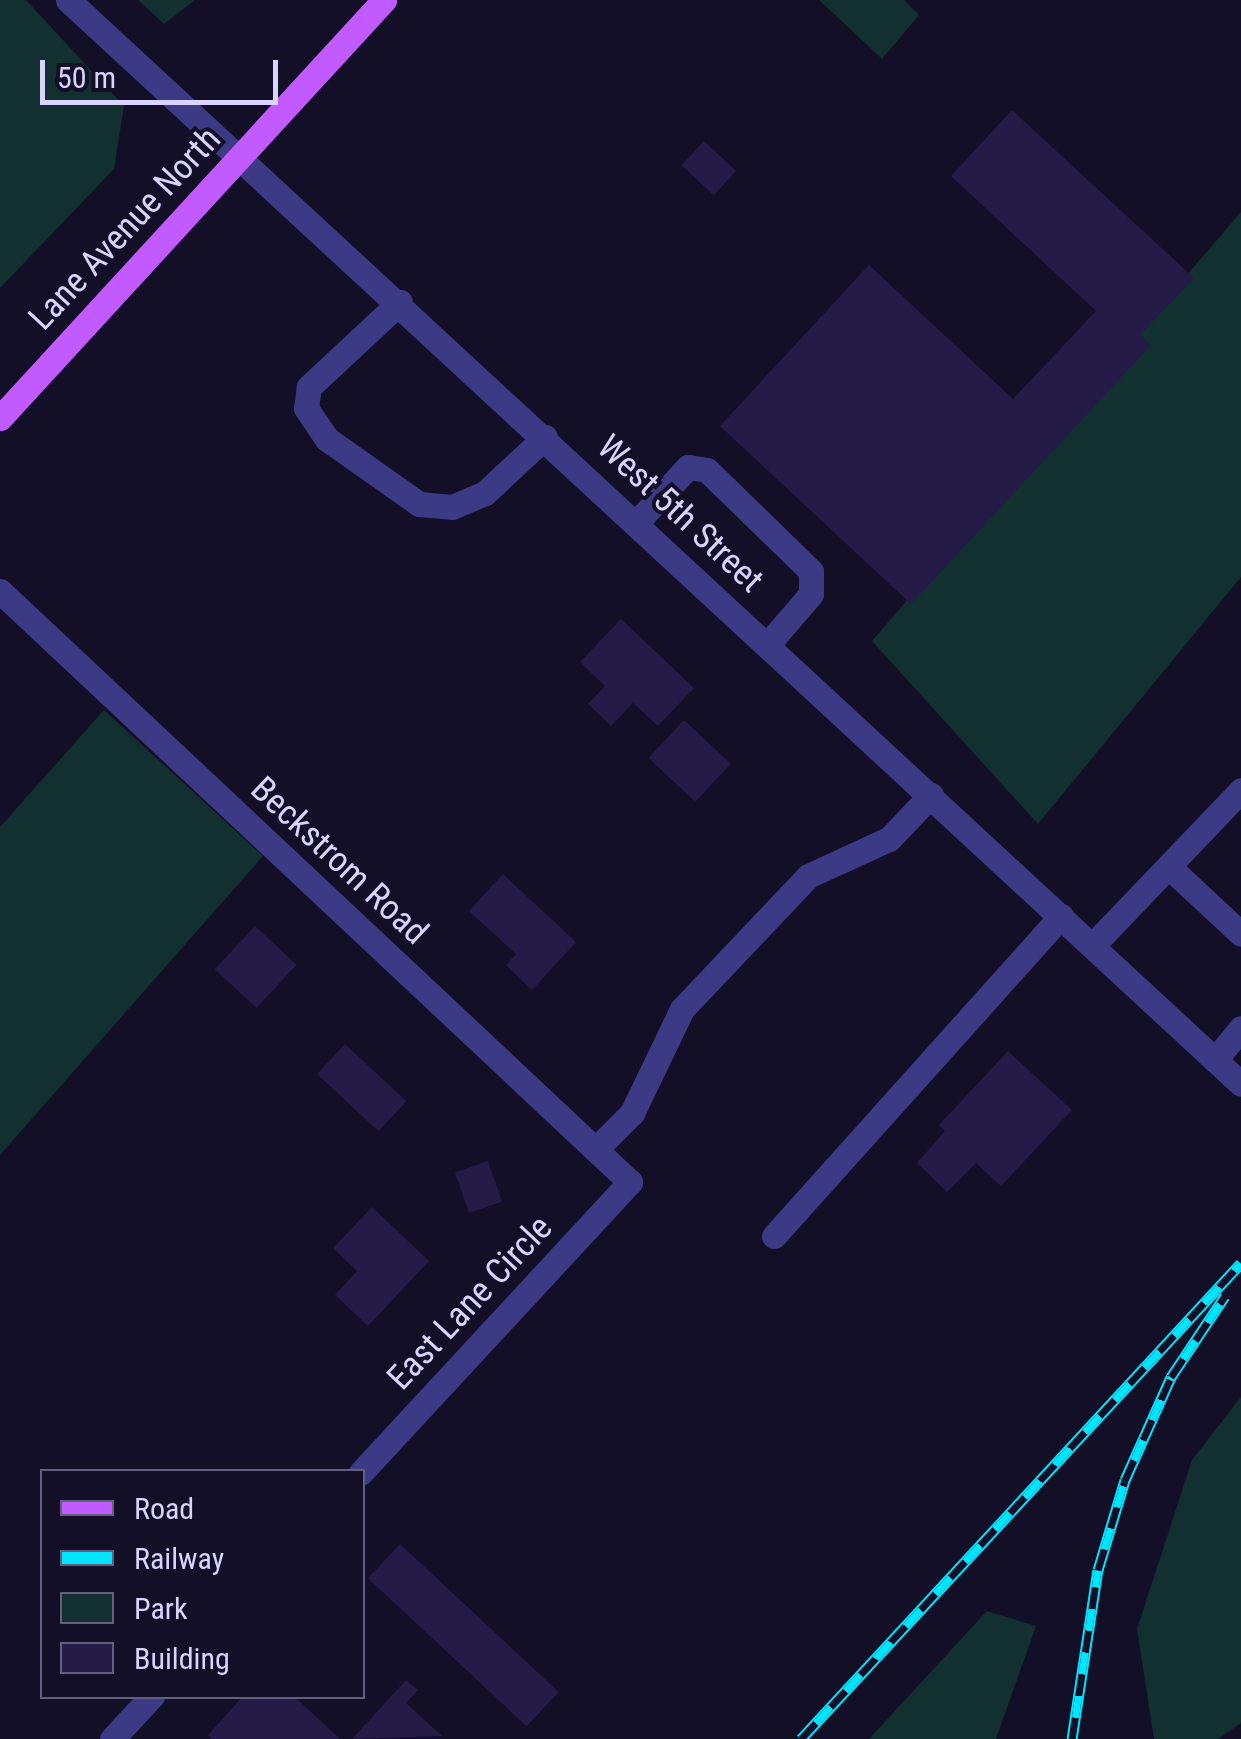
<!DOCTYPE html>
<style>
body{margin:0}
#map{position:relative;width:1241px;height:1739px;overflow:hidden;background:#130f26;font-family:"Roboto Condensed",sans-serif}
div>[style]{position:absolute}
.green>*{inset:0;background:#12302f}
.building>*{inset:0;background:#241b47;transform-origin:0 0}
.minor>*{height:25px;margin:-12.5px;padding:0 12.5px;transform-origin:12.5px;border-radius:12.5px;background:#3d3a85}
.major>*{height:25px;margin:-12.5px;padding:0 12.5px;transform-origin:12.5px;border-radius:12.5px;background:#c25bff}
.rail>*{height:11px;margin-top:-5.5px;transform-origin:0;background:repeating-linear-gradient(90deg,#130f26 0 22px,#00e5ff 0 44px);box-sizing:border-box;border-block:2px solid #00e5ff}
span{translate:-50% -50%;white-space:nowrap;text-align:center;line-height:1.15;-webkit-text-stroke:8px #130f26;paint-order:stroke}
.street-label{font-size:35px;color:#d9d4ff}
.legend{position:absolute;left:40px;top:1469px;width:325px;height:230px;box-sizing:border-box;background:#130f26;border:2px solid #625e7d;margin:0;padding:12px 18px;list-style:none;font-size:30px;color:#d9d4ff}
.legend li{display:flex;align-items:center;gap:20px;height:50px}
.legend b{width:50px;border:2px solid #625e7d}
.scale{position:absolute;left:40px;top:60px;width:238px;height:45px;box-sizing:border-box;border:5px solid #d9d4ff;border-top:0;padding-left:12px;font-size:30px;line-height:35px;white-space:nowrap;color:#d9d4ff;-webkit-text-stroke:8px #130f26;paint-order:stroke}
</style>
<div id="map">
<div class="green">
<div style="clip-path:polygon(0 0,26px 0,124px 106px,114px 169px,0 288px)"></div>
<div style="clip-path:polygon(138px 0,195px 0,164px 24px)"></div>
<div style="clip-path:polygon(819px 0,904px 0,919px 15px,882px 59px)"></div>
<div style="clip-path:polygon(1241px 212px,1241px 577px,1038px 824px,872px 641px)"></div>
<div style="clip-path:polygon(104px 710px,263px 856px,0 1155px,0 827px)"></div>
<div style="clip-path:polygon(1241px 1397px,1241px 1723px,1218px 1739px,1154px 1739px,1137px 1629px,1192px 1460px)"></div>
<div style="clip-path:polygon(987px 1611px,1036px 1626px,996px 1739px,869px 1739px)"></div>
</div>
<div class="building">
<div style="clip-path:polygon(1012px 110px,1194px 278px,1140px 335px,1151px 345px,911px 604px,720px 426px,869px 265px,1013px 399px,1096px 311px,951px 176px)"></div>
<div style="left:704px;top:141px;width:44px;height:33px;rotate:43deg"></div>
<div style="clip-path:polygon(621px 619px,694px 688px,658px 726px,633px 703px,611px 726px,588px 704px,605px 686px,580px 662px)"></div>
<div style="left:684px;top:720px;width:64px;height:52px;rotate:43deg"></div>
<div style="clip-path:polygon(503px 874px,576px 942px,532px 990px,506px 965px,516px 954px,469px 911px)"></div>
<div style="left:255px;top:926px;width:57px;height:59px;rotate:43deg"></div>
<div style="left:345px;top:1044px;width:84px;height:41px;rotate:43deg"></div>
<div style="clip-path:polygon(1008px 1051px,1072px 1110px,1001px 1186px,976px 1163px,947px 1192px,917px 1163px,945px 1131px,939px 1125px)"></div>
<div style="left:488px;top:1161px;width:43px;height:35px;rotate:71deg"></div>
<div style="clip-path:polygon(372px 1207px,429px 1261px,368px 1326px,335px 1295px,357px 1271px,333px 1248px)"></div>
<div style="left:400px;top:1544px;width:217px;height:47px;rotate:43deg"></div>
<div style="clip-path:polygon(406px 1680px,418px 1690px,406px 1703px,442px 1736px,352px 1739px)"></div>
<div style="clip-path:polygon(243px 1696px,294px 1696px,340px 1739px,212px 1739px,208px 1735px)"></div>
</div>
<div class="minor">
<div style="left:68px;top:0;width:1597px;rotate:42.74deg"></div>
<div style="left:400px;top:302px;width:125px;rotate:137deg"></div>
<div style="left:309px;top:387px;width:21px;rotate:98deg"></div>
<div style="left:306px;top:408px;width:37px;rotate:56deg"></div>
<div style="left:327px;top:439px;width:113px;rotate:35.2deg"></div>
<div style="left:419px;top:504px;width:33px;rotate:5deg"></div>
<div style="left:452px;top:507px;width:36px;rotate:-23deg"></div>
<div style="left:485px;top:493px;width:82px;rotate:-43deg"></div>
<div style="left:637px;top:522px;width:75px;rotate:-47.2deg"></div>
<div style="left:688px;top:467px;width:19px;rotate:9deg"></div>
<div style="left:707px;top:470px;width:145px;rotate:44.2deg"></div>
<div style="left:811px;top:571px;width:23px;rotate:90deg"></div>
<div style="left:811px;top:594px;width:66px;rotate:130.7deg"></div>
<div style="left:0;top:591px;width:864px;rotate:43.17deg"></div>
<div style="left:630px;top:1182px;width:396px;rotate:132.8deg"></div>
<div style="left:1169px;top:867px;width:98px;rotate:42.9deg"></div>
<div style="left:1093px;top:945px;width:214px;rotate:-46.3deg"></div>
<div style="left:1215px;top:1060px;width:41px;rotate:-50.9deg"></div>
<div style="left:596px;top:1149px;width:51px;rotate:-45deg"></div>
<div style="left:632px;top:1113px;width:115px;rotate:-64.3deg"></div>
<div style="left:682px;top:1009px;width:183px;rotate:-46.5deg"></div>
<div style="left:808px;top:876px;width:89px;rotate:-24.6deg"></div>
<div style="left:889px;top:839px;width:61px;rotate:-46.3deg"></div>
<div style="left:774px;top:1236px;width:430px;rotate:-48.1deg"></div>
<div style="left:112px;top:1739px;width:59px;rotate:-47.1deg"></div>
</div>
<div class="major">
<div style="left:0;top:418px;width:568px;rotate:-47.43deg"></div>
</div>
<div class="rail">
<div style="left:801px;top:1739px;width:648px;rotate:-47.25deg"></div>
<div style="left:1072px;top:1739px;width:171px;rotate:-81.3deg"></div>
<div style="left:1098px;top:1570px;width:94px;rotate:-73.3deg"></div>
<div style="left:1125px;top:1480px;width:113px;rotate:-65.9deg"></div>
<div style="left:1171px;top:1377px;width:97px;rotate:-56.3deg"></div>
</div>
<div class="street-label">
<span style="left:125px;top:229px;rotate:-47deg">Lane Avenue North</span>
<span style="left:680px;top:514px;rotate:43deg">West 5th Street</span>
<span style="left:339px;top:861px;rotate:43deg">Beckstrom Road</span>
<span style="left:470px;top:1303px;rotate:-47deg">East Lane Circle</span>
</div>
<ul class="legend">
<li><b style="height:12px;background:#c25bff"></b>Road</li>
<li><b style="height:12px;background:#00e5ff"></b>Railway</li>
<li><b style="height:28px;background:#12302f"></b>Park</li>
<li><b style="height:28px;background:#241b47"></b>Building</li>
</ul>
<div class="scale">50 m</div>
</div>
